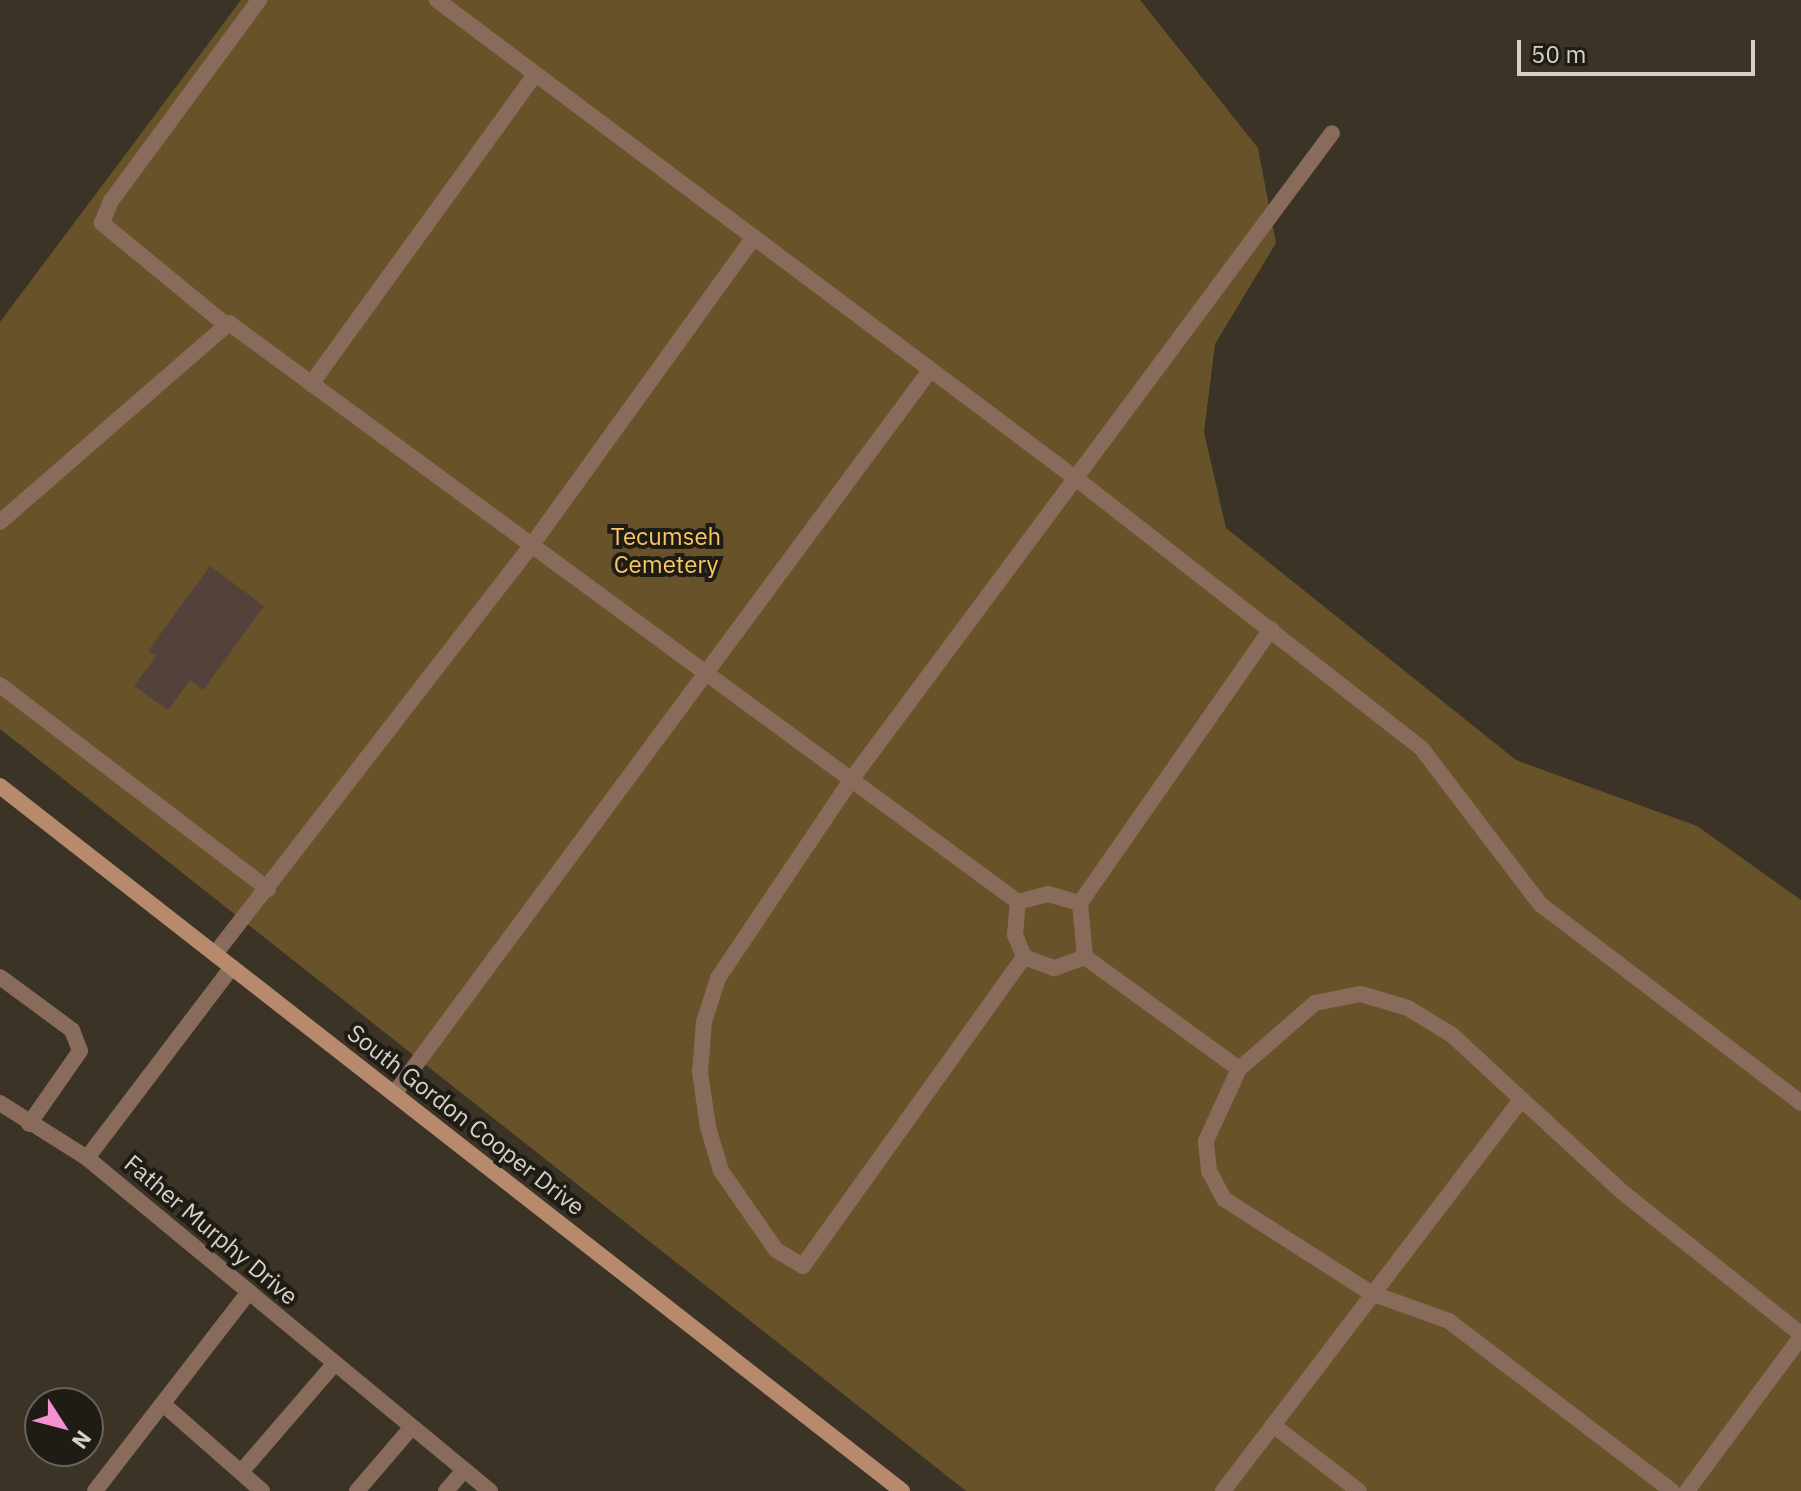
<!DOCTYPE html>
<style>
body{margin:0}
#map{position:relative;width:1801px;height:1491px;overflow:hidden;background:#3b3325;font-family:"IBM Plex Sans",sans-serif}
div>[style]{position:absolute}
.green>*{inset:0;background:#685229}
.building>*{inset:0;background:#53423c}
.lane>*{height:16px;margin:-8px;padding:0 8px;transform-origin:8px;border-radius:8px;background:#886b5a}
.street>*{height:16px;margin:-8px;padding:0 8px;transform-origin:8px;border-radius:8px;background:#886b5a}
.secondary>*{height:16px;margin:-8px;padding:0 8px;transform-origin:8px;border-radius:8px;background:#b78a6e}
span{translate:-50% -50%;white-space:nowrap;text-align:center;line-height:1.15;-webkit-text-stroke:8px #1f1b15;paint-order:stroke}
.park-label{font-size:24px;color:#f9c664}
.street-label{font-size:24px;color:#d6d1c8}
.north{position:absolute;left:24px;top:1387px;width:80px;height:80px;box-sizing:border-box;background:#1f1b15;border:2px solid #68645d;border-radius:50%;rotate:126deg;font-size:22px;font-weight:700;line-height:32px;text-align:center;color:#d6d1c8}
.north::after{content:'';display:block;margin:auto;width:28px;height:36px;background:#f491d3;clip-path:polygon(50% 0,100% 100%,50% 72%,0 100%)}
.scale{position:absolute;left:1517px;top:40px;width:238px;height:36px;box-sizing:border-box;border:4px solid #d6d1c8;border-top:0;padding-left:10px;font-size:24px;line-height:28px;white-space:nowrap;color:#d6d1c8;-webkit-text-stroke:6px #1f1b15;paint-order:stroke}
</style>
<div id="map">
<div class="green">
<div style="clip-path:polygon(241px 0,1140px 0,1258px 148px,1276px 243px,1215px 344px,1204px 432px,1226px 528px,1516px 760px,1697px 826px,1801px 900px,1801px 1491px,966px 1491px,0 729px,0 322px)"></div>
</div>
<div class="building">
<div style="clip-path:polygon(210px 566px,264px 606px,203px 690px,190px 680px,168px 710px,134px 686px,156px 656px,148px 651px)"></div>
</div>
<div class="lane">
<div style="left:437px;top:0;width:801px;rotate:36.83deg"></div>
<div style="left:1078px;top:480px;width:437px;rotate:38deg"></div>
<div style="left:1422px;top:749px;width:195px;rotate:52.7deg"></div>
<div style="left:1540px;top:904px;width:328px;rotate:37.3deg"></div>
<div style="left:226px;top:325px;width:161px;rotate:-140.6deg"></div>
<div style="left:102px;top:223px;width:24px;rotate:-68deg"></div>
<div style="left:111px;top:201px;width:250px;rotate:-53.6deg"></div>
<div style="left:311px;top:384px;width:382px;rotate:-54.1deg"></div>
<div style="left:0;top:522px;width:303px;rotate:-41deg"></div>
<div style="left:229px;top:323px;width:979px;rotate:36.27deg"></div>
<div style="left:1018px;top:902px;width:31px;rotate:-15deg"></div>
<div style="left:1048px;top:894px;width:33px;rotate:16deg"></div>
<div style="left:1080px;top:903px;width:54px;rotate:84.7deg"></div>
<div style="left:1085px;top:957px;width:33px;rotate:160deg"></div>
<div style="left:1054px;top:968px;width:32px;rotate:-160deg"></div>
<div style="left:1024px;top:957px;width:24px;rotate:-112deg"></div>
<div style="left:1015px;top:935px;width:33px;rotate:-85deg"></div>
<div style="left:0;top:685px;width:337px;rotate:37.3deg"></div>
<div style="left:1080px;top:903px;width:334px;rotate:-55.1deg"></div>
<div style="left:215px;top:954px;width:521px;rotate:-52.25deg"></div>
<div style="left:534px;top:542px;width:376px;rotate:-54.2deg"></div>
<div style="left:1024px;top:957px;width:380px;rotate:125.6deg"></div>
<div style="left:803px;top:1266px;width:31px;rotate:-149deg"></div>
<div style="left:776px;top:1250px;width:96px;rotate:-124.8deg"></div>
<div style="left:721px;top:1171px;width:46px;rotate:-106.5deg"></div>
<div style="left:708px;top:1127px;width:56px;rotate:-98.3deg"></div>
<div style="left:700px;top:1072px;width:50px;rotate:-85.4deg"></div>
<div style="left:704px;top:1022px;width:46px;rotate:-72.3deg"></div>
<div style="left:718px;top:978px;width:239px;rotate:-56.1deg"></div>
<div style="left:851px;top:780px;width:806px;rotate:-53.37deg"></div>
<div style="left:1085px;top:957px;width:190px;rotate:36deg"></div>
<div style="left:0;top:977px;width:89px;rotate:36.4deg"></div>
<div style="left:72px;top:1030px;width:22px;rotate:69deg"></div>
<div style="left:80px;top:1051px;width:89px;rotate:124.9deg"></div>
<div style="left:394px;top:1094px;width:897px;rotate:-53.47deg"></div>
<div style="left:0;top:1103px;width:103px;rotate:32.3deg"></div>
<div style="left:163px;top:1404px;width:132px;rotate:41.3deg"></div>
<div style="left:1273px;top:1425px;width:108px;rotate:37.5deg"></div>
<div style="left:241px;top:1472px;width:144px;rotate:-49.2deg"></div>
<div style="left:95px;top:1491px;width:252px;rotate:-52.3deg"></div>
<div style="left:357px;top:1491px;width:83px;rotate:-49.4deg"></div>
<div style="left:446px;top:1491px;width:28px;rotate:-49deg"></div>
<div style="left:1223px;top:1491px;width:490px;rotate:-52.7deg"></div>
<div style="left:1672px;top:1491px;width:280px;rotate:-142.7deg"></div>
<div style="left:1449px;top:1321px;width:83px;rotate:-160.3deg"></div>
<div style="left:1371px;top:1293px;width:174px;rotate:-147.4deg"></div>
<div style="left:1224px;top:1199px;width:32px;rotate:-118deg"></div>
<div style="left:1209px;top:1171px;width:30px;rotate:-96deg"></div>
<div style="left:1206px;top:1141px;width:79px;rotate:-65.4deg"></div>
<div style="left:1239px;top:1069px;width:101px;rotate:-41deg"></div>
<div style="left:1315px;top:1003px;width:47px;rotate:-11.1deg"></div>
<div style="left:1361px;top:994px;width:49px;rotate:16.6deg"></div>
<div style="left:1408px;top:1008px;width:52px;rotate:31.5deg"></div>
<div style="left:1452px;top:1035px;width:230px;rotate:42.7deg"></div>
<div style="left:1621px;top:1191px;width:230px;rotate:38.5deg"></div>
<div style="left:1687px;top:1491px;width:192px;rotate:-53.5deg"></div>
</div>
<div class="street">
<div style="left:232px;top:967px;width:240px;rotate:127.2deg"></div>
<div style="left:87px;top:1158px;width:523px;rotate:39.57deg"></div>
</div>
<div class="secondary">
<div style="left:0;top:786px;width:1145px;rotate:38.01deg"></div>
</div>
<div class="park-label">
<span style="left:666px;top:551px">Tecumseh<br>Cemetery</span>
</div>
<div class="street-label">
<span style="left:466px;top:1120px;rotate:38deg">South Gordon Cooper Drive</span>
<span style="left:211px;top:1230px;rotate:40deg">Father Murphy Drive</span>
</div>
<div class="north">N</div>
<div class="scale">50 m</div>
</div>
